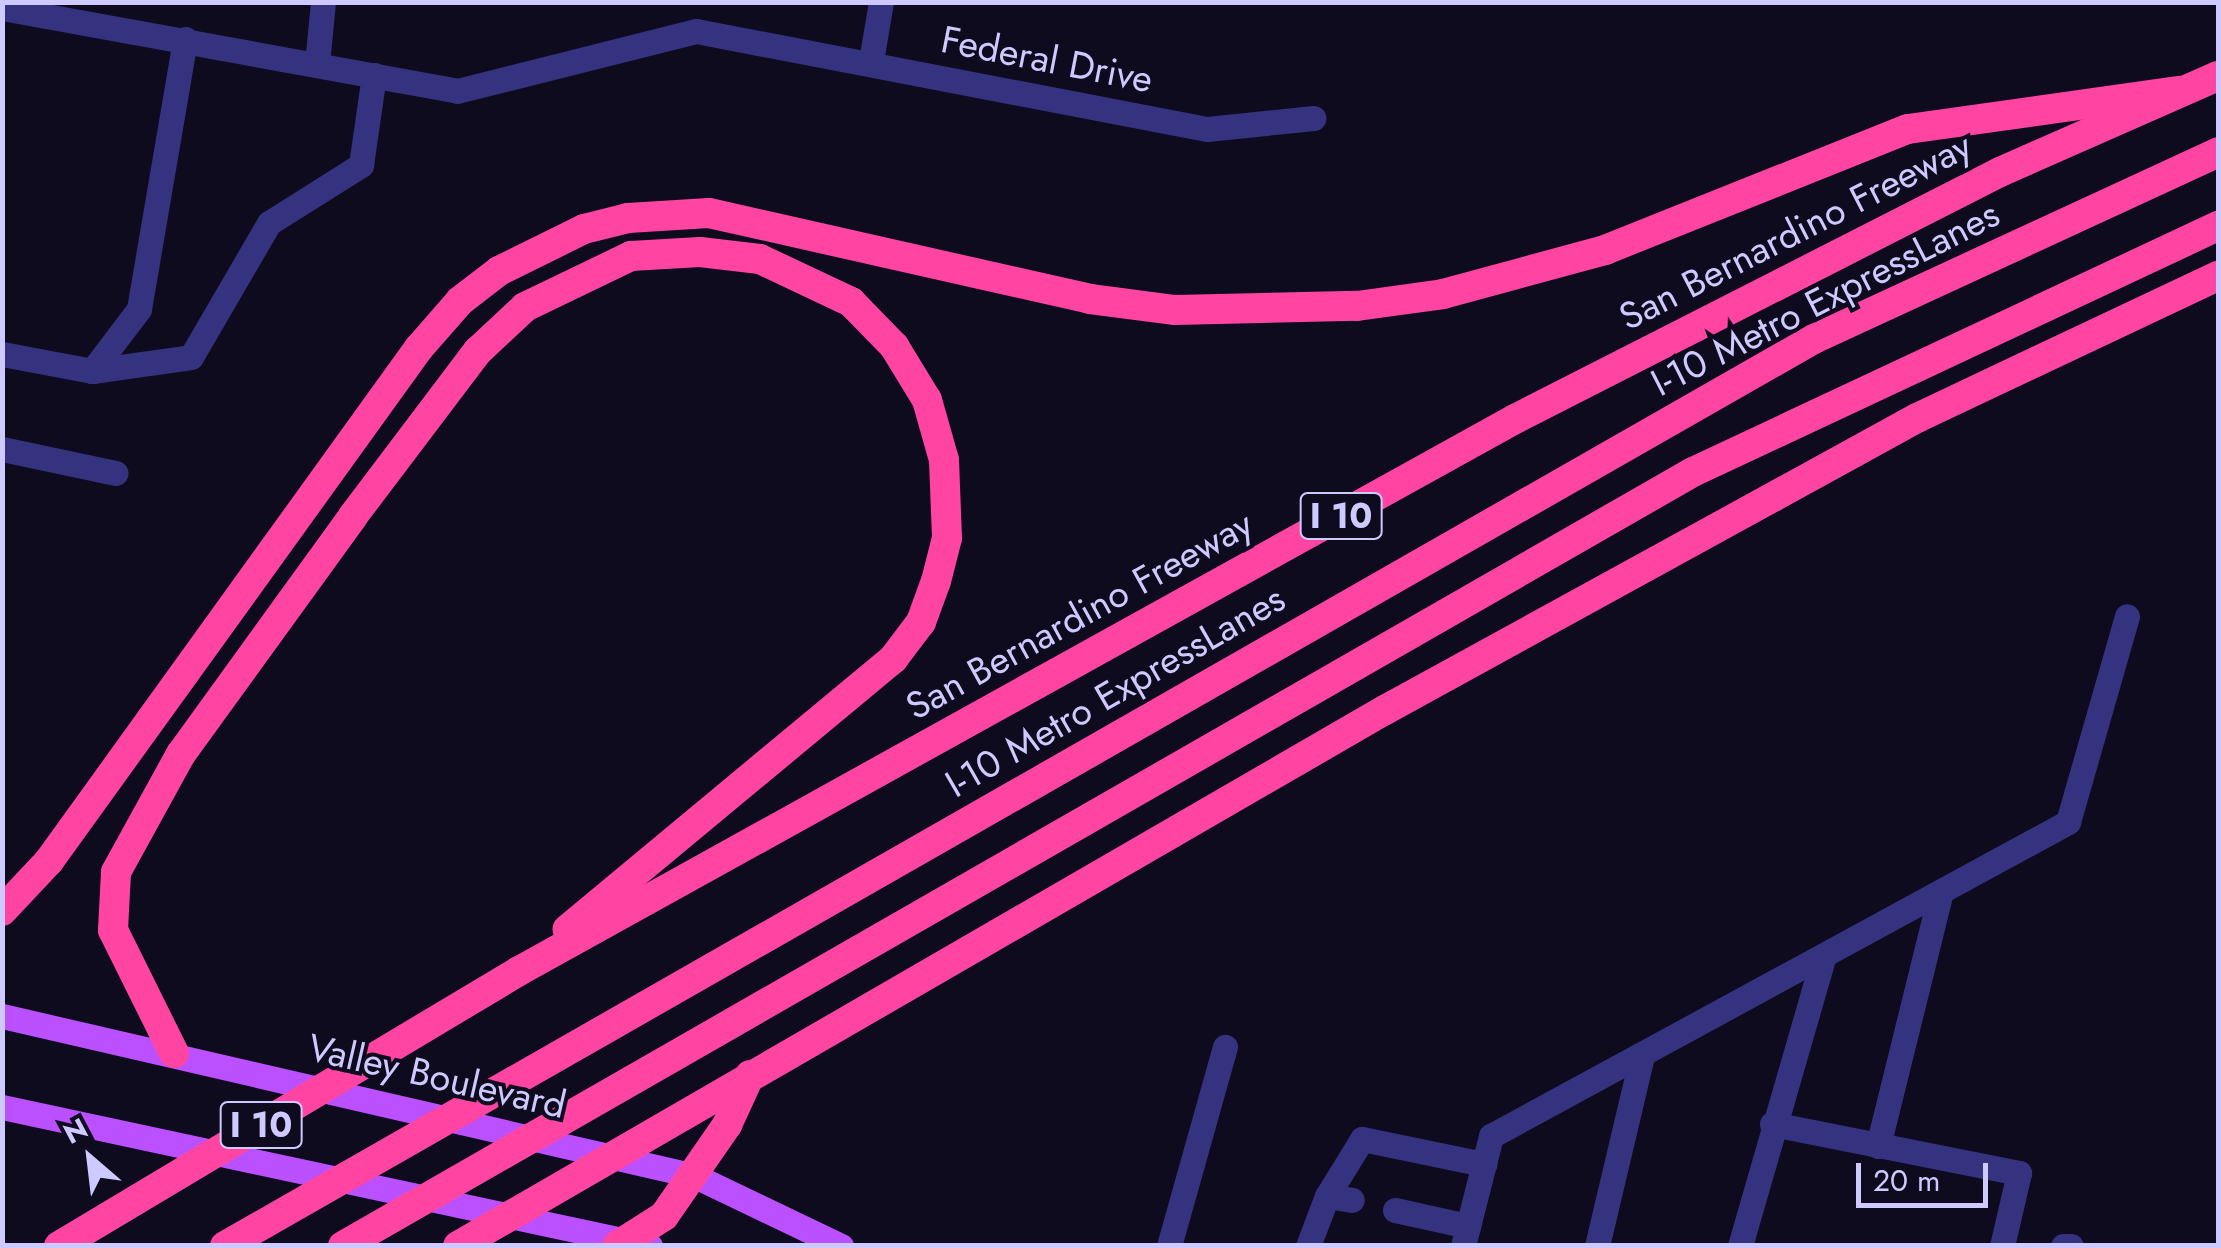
<!DOCTYPE html>
<style>
body{margin:0}
#map{position:relative;width:2221px;height:1248px;overflow:hidden;background:#0e0b1f;font-family:Jost,sans-serif}
div>[style]{position:absolute}
.lane>*{height:25px;margin:-12.5px;padding:0 12.5px;transform-origin:12.5px;border-radius:12.5px;background:#353380}
.street>*{height:25px;margin:-12.5px;padding:0 12.5px;transform-origin:12.5px;border-radius:12.5px;background:#353380}
.primary>*{height:25px;margin:-12.5px;padding:0 12.5px;transform-origin:12.5px;border-radius:12.5px;background:#ba50ff}
.highway>*{height:30px;margin:-15px;padding:0 15px;transform-origin:15px;border-radius:15px;background:#ff44a1}
span{translate:-50% -50%;white-space:nowrap;text-align:center;line-height:1.15;-webkit-text-stroke:8px #0e0b1f;paint-order:stroke}
.shield-label span{padding:2px 8px;background:#0e0b1f;border:2px solid;border-radius:8px;-webkit-text-stroke-width:0}
.shield-label{font-size:35px;color:#cec9ff;font-weight:700}
.street-label{font-size:38px;color:#cec9ff}
.frame{position:absolute;inset:0;border:5px solid #cec9ff;pointer-events:none}
.north{position:absolute;left:40px;top:1108px;width:100px;height:100px;-webkit-text-stroke:8px #0e0b1f;paint-order:stroke;rotate:332deg;font-size:28px;font-weight:700;line-height:40px;text-align:center;color:#cec9ff}
.north::after{content:'';display:block;margin:auto;width:35px;height:45px;background:#cec9ff;clip-path:polygon(50% 0,100% 100%,50% 72%,0 100%)}
.scale{position:absolute;left:1856px;top:1163px;width:132px;height:45px;box-sizing:border-box;border:5px solid #cec9ff;border-top:0;padding-left:12px;font-size:30px;line-height:35px;white-space:nowrap;color:#cec9ff;-webkit-text-stroke:8px #0e0b1f;paint-order:stroke}
</style>
<div id="map">
<div class="lane">
<div style="left:871px;top:61px;width:60px;rotate:-80.4deg"></div>
<div style="left:317px;top:64px;width:62px;rotate:-84.5deg"></div>
<div style="left:2px;top:354px;width:92px;rotate:10.7deg"></div>
<div style="left:92px;top:371px;width:78px;rotate:-52.8deg"></div>
<div style="left:139px;top:309px;width:274px;rotate:-80.3deg"></div>
<div style="left:92px;top:371px;width:100px;rotate:-8deg"></div>
<div style="left:191px;top:357px;width:155px;rotate:-59.8deg"></div>
<div style="left:269px;top:223px;width:109px;rotate:-32.2deg"></div>
<div style="left:361px;top:165px;width:91px;rotate:-81.8deg"></div>
<div style="left:2px;top:449px;width:116px;rotate:11.9deg"></div>
<div style="left:1772px;top:1124px;width:252px;rotate:11.2deg"></div>
<div style="left:2019px;top:1173px;width:75px;rotate:103.1deg"></div>
<div style="left:1878px;top:1146px;width:259px;rotate:-76.1deg"></div>
<div style="left:1327px;top:1196px;width:25px;rotate:9deg"></div>
<div style="left:1395px;top:1210px;width:75px;rotate:12.4deg"></div>
<div style="left:1169px;top:1246px;width:207px;rotate:-74.3deg"></div>
<div style="left:1308px;top:1246px;width:53px;rotate:-69.2deg"></div>
<div style="left:1327px;top:1196px;width:67px;rotate:-58.4deg"></div>
<div style="left:1362px;top:1139px;width:125px;rotate:11.6deg"></div>
<div style="left:1463px;top:1246px;width:114px;rotate:-75.7deg"></div>
<div style="left:1491px;top:1136px;width:657px;rotate:-28.55deg"></div>
<div style="left:2068px;top:822px;width:214px;rotate:-74deg"></div>
<div style="left:1597px;top:1246px;width:196px;rotate:-76.7deg"></div>
<div style="left:1740px;top:1246px;width:299px;rotate:-73.9deg"></div>
<div style="left:2063px;top:1246px;width:8px"></div>
</div>
<div class="street">
<div style="left:2px;top:8px;width:463px;rotate:10.3deg"></div>
<div style="left:457px;top:91px;width:246px;rotate:-14.1deg"></div>
<div style="left:696px;top:31px;width:520px;rotate:10.86deg"></div>
<div style="left:1207px;top:129px;width:107px;rotate:-5.9deg"></div>
</div>
<div class="primary">
<div style="left:2px;top:1016px;width:711px;rotate:13deg"></div>
<div style="left:695px;top:1176px;width:162px;rotate:25.6deg"></div>
<div style="left:2px;top:1107px;width:663px;rotate:12.11deg"></div>
</div>
<div class="highway">
<div style="left:2px;top:911px;width:69px;rotate:-46.8deg"></div>
<div style="left:49px;top:861px;width:633px;rotate:-54.2deg"></div>
<div style="left:419px;top:348px;width:62px;rotate:-48.9deg"></div>
<div style="left:460px;top:301px;width:49px;rotate:-37.6deg"></div>
<div style="left:499px;top:271px;width:95px;rotate:-26.3deg"></div>
<div style="left:584px;top:229px;width:45px;rotate:-14deg"></div>
<div style="left:628px;top:218px;width:81px;rotate:-3.5deg"></div>
<div style="left:709px;top:213px;width:391px;rotate:12.7deg"></div>
<div style="left:1090px;top:299px;width:86px;rotate:7.4deg"></div>
<div style="left:1175px;top:310px;width:182px;rotate:-1.3deg"></div>
<div style="left:1357px;top:306px;width:87px;rotate:-7.9deg"></div>
<div style="left:1443px;top:294px;width:168px;rotate:-15.2deg"></div>
<div style="left:1605px;top:250px;width:326px;rotate:-21.8deg"></div>
<div style="left:1908px;top:129px;width:274px;rotate:-8deg"></div>
<div style="left:174px;top:1053px;width:137px;rotate:-116.4deg"></div>
<div style="left:113px;top:930px;width:58px;rotate:-87deg"></div>
<div style="left:116px;top:872px;width:135px;rotate:-61.2deg"></div>
<div style="left:181px;top:754px;width:294px;rotate:-54.1deg"></div>
<div style="left:353px;top:516px;width:207px;rotate:-52.9deg"></div>
<div style="left:478px;top:351px;width:64px;rotate:-43.1deg"></div>
<div style="left:525px;top:307px;width:118px;rotate:-25.7deg"></div>
<div style="left:631px;top:256px;width:69px;rotate:-3.3deg"></div>
<div style="left:700px;top:252px;width:60px;rotate:6.7deg"></div>
<div style="left:760px;top:259px;width:101px;rotate:25.3deg"></div>
<div style="left:851px;top:302px;width:62px;rotate:45.7deg"></div>
<div style="left:894px;top:346px;width:63px;rotate:58.6deg"></div>
<div style="left:927px;top:400px;width:62px;rotate:74.2deg"></div>
<div style="left:944px;top:460px;width:78px;rotate:87.8deg"></div>
<div style="left:947px;top:538px;width:44px;rotate:104.3deg"></div>
<div style="left:936px;top:581px;width:44px;rotate:110.1deg"></div>
<div style="left:921px;top:622px;width:46px;rotate:127.1deg"></div>
<div style="left:893px;top:659px;width:423px;rotate:140.3deg"></div>
<div style="left:59px;top:1246px;width:536px;rotate:-30.87deg"></div>
<div style="left:519px;top:971px;width:1139px;rotate:-29deg"></div>
<div style="left:1515px;top:419px;width:544px;rotate:-26.99deg"></div>
<div style="left:2000px;top:172px;width:238px;rotate:-23.8deg"></div>
<div style="left:225px;top:1246px;width:1830px;rotate:-29.72deg"></div>
<div style="left:1814px;top:339px;width:445px;rotate:-24.8deg"></div>
<div style="left:343px;top:1246px;width:1556px;rotate:-29.83deg"></div>
<div style="left:1693px;top:472px;width:580px;rotate:-25.11deg"></div>
<div style="left:458px;top:1246px;width:1071px;rotate:-30.04deg"></div>
<div style="left:1385px;top:710px;width:607px;rotate:-28.76deg"></div>
<div style="left:1917px;top:418px;width:333px;rotate:-25.3deg"></div>
<div style="left:617px;top:1246px;width:56px;rotate:-32.6deg"></div>
<div style="left:664px;top:1216px;width:111px;rotate:-55.3deg"></div>
<div style="left:727px;top:1125px;width:55px;rotate:-65.3deg"></div>
</div>
<div class="shield-label">
<span style="left:1341px;top:516px">I 10</span>
<span style="left:261px;top:1125px">I 10</span>
</div>
<div class="street-label">
<span style="left:1047px;top:59px;rotate:11deg">Federal Drive</span>
<span style="left:1795px;top:231px;rotate:-27deg">San Bernardino Freeway</span>
<span style="left:1825px;top:298px;rotate:-27deg">I-10 Metro ExpressLanes</span>
<span style="left:1079px;top:615px;rotate:-29deg">San Bernardino Freeway</span>
<span style="left:1115px;top:691px;rotate:-30deg">I-10 Metro ExpressLanes</span>
<span style="left:437px;top:1076px;rotate:13deg">Valley Boulevard</span>
</div>
<div class="frame"></div>
<div class="north">N</div>
<div class="scale">20 m</div>
</div>
